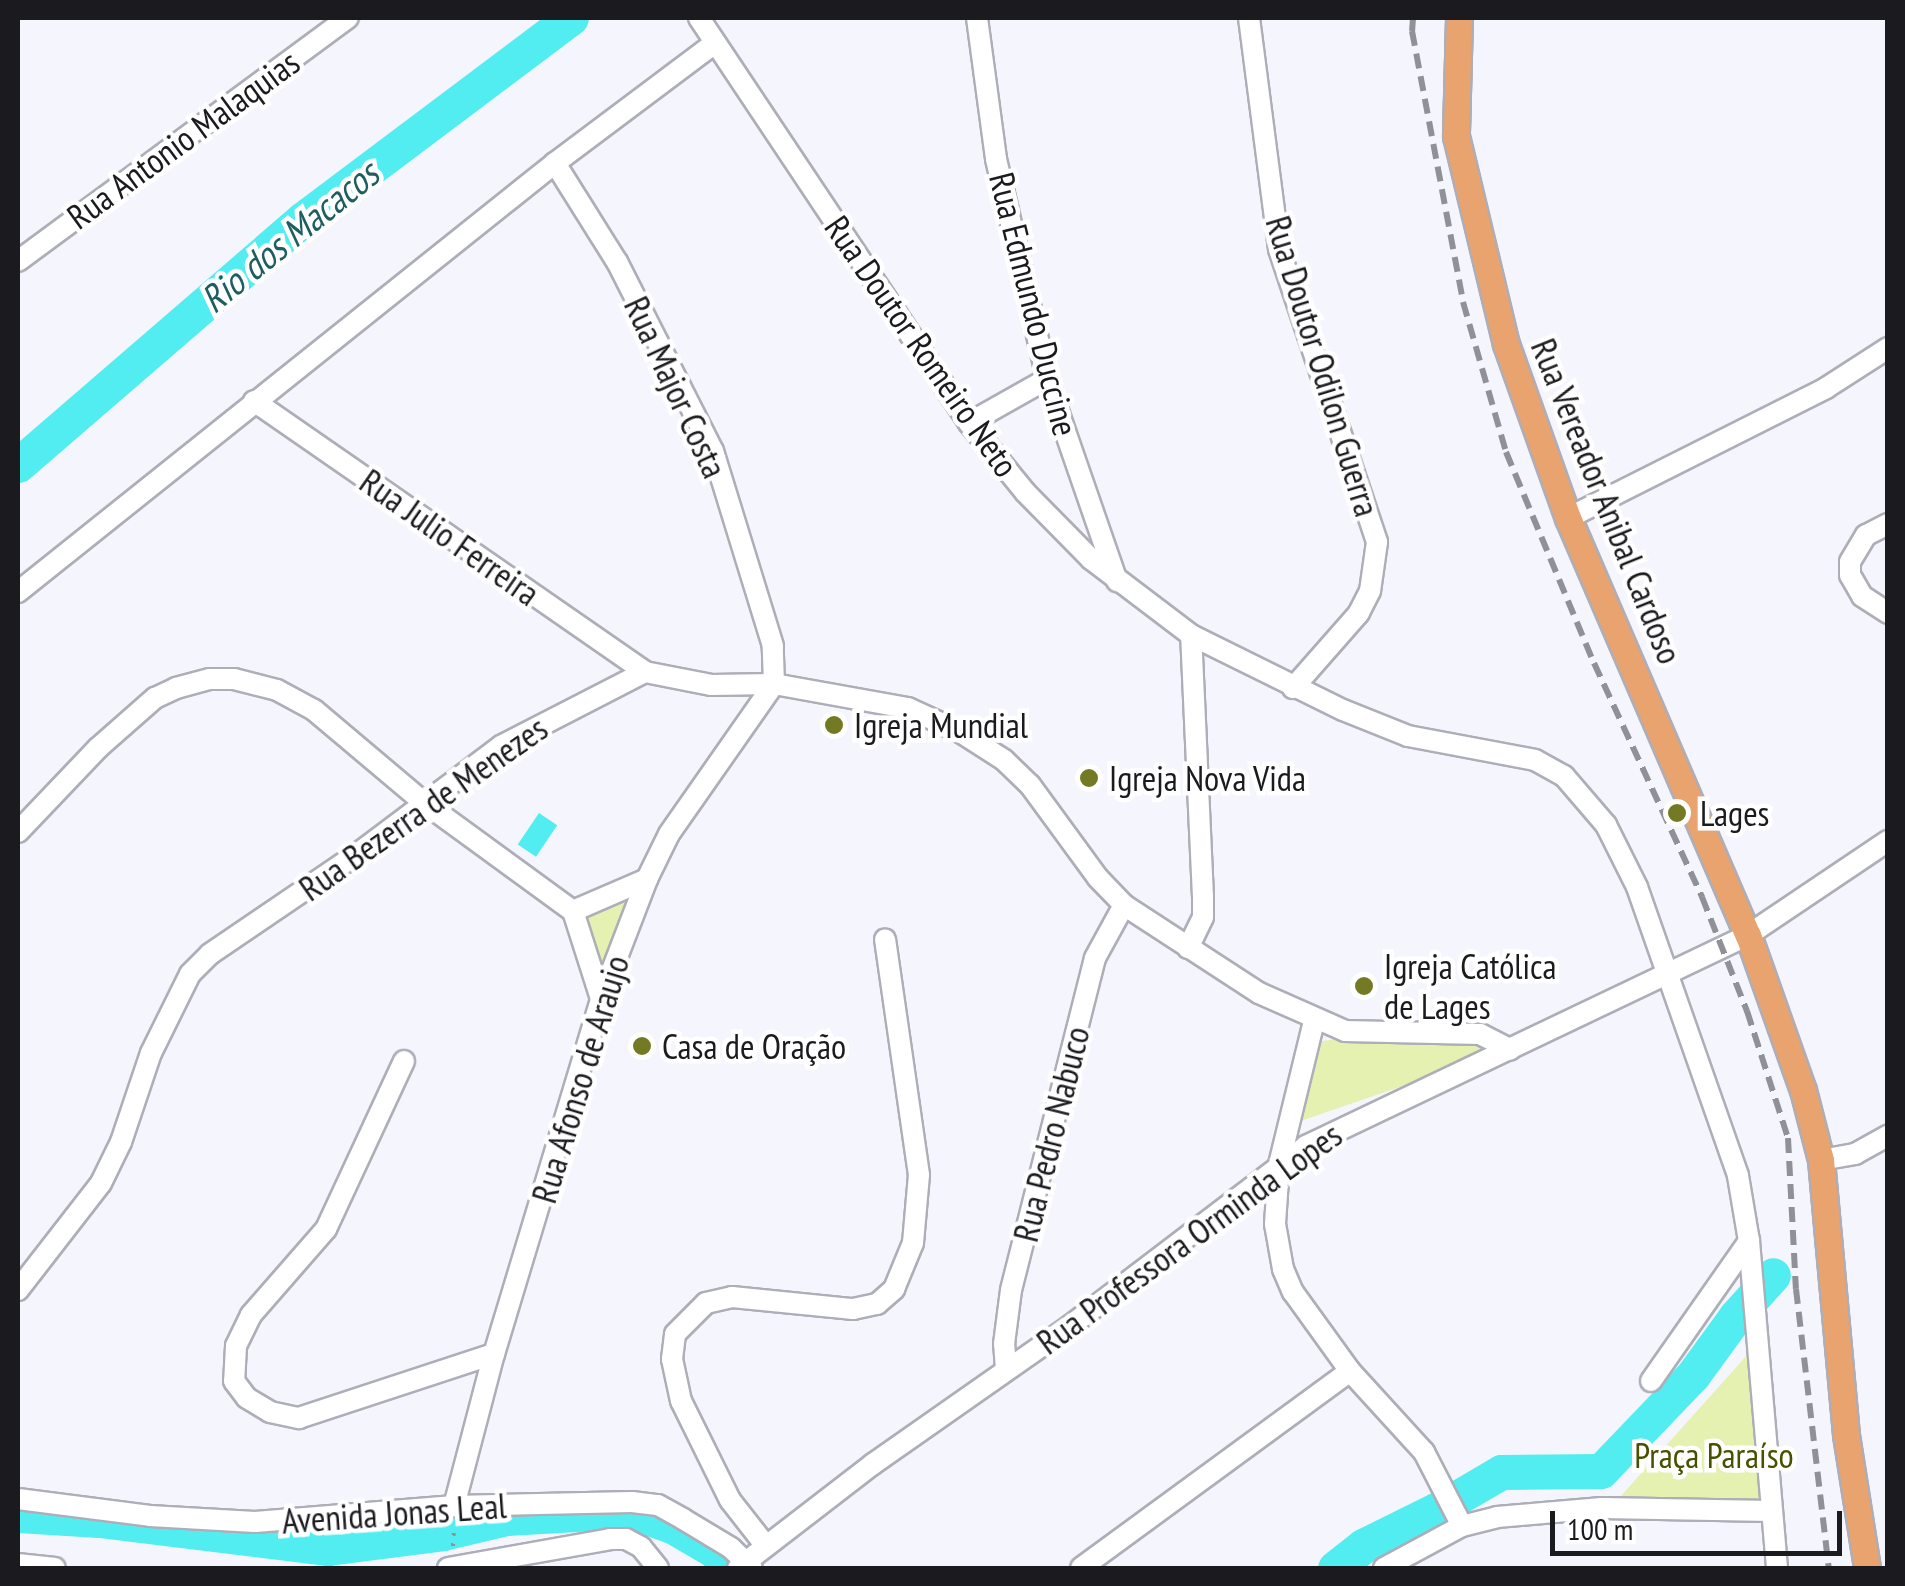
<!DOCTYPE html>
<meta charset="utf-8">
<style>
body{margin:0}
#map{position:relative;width:1905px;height:1586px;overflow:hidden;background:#f5f5fe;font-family:"PT Sans Narrow",sans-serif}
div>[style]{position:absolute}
.green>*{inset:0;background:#e4f1b1}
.water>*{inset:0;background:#51edf1;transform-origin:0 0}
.river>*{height:35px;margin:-17.5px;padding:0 17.5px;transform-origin:17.5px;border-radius:17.5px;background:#51edf1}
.path>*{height:4px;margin-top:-2px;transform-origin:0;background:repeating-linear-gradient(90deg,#909097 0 2.5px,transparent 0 10.5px)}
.roads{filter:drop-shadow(2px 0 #adaeb8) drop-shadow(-2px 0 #adaeb8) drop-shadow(0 2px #adaeb8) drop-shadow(0 -2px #adaeb8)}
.minor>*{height:20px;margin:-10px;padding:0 10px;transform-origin:10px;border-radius:10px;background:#fff}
.major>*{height:25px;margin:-12.5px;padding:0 12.5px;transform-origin:12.5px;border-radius:12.5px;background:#e8a36e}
.rail>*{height:6px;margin-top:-3px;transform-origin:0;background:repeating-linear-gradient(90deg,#909097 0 15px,transparent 0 23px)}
.dots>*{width:28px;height:28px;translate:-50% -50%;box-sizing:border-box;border:5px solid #fff;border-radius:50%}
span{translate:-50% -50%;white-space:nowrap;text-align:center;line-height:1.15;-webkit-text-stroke:9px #fff;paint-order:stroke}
.street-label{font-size:35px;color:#1b1b1f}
.poi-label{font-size:35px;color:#1b1b1f}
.left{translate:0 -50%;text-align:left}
.park-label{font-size:35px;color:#475101}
.water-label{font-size:38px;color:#1e5e60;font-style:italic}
.frame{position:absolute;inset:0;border:20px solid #1b1b1f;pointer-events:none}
.scale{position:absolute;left:1550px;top:1511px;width:292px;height:45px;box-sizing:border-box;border:5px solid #1b1b1f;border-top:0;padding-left:12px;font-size:30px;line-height:35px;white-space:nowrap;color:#1b1b1f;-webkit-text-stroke:8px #fff;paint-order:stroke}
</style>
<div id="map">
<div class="green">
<div style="clip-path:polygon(633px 889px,603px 990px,579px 918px)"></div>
<div style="clip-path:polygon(1417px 1028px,1510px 1049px,1295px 1123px,1308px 1043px)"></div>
<div style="clip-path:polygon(1748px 1354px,1762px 1500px,1620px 1497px)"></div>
</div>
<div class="water">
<div style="left:539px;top:813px;width:22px;height:38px;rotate:34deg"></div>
</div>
<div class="river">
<div style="left:18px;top:465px;width:376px;rotate:-40.8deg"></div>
<div style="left:303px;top:219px;width:335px;rotate:-36.9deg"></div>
<div style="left:18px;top:1515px;width:81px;rotate:3.5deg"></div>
<div style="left:99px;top:1520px;width:231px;rotate:7deg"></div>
<div style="left:328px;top:1548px;width:116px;rotate:-7.4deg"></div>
<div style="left:443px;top:1533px;width:65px;rotate:-13.4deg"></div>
<div style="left:506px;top:1518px;width:123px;rotate:-3.3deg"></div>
<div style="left:629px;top:1511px;width:46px;rotate:19.2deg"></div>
<div style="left:672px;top:1526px;width:50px;rotate:30.2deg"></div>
<div style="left:715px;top:1551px;width:22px;rotate:51deg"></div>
<div style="left:1335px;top:1568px;width:36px;rotate:-38deg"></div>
<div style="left:1363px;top:1546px;width:84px;rotate:-26.3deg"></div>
<div style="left:1438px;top:1509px;width:73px;rotate:-30.4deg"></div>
<div style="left:1501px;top:1472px;width:100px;rotate:-0.6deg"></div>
<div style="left:1601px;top:1471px;width:133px;rotate:-46.2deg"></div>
<div style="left:1693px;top:1375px;width:73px;rotate:-53.9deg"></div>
<div style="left:1736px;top:1316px;width:55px;rotate:-47.9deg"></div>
</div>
<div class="path">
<div style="left:453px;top:1546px;width:21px;rotate:-87deg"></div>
</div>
<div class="roads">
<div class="minor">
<div style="left:699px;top:18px;width:487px;rotate:56.3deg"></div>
<div style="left:969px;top:423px;width:89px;rotate:50.9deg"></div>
<div style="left:1025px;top:492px;width:94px;rotate:45.4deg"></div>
<div style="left:1091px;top:559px;width:126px;rotate:37.2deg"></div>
<div style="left:1191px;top:635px;width:169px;rotate:26.3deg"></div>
<div style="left:1343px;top:710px;width:70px;rotate:21.8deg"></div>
<div style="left:1408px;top:736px;width:129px;rotate:10.7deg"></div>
<div style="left:1535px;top:760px;width:33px;rotate:29deg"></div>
<div style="left:1564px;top:776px;width:65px;rotate:49.4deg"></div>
<div style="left:1606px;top:825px;width:69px;rotate:63.4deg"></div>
<div style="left:1637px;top:887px;width:306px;rotate:70.7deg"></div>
<div style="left:1738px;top:1176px;width:66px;rotate:80.4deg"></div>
<div style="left:1749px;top:1241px;width:328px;rotate:85.1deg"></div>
<div style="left:977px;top:18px;width:142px;rotate:82.3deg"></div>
<div style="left:996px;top:159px;width:226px;rotate:76.9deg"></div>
<div style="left:1047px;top:379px;width:214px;rotate:70.9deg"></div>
<div style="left:1249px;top:18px;width:233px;rotate:82.6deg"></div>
<div style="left:1279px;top:249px;width:309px;rotate:71.5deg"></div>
<div style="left:1377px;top:542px;width:49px;rotate:98.1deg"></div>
<div style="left:1370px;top:591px;width:25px;rotate:117deg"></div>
<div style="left:1359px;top:613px;width:100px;rotate:131.3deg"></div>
<div style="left:18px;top:261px;width:410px;rotate:-36.4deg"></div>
<div style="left:254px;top:401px;width:476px;rotate:34.7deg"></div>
<div style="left:969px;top:423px;width:90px;rotate:-29.4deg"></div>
<div style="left:1568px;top:518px;width:289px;rotate:-26.7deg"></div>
<div style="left:1826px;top:388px;width:74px;rotate:-32.8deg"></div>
<div style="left:1888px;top:524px;width:25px;rotate:153deg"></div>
<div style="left:1866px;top:535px;width:31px;rotate:121deg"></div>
<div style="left:1850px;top:562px;width:13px;rotate:90deg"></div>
<div style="left:1850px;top:575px;width:24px;rotate:60deg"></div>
<div style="left:1862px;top:596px;width:31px;rotate:33deg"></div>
<div style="left:18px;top:592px;width:687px;rotate:-38.62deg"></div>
<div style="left:555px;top:163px;width:200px;rotate:-36.9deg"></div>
<div style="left:18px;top:832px;width:116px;rotate:-46.4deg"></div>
<div style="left:98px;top:748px;width:76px;rotate:-41.3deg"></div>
<div style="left:155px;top:698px;width:23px;rotate:-25deg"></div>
<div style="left:176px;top:688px;width:35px;rotate:-15deg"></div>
<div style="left:210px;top:679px;width:24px"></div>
<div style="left:234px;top:679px;width:44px;rotate:14.3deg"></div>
<div style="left:277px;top:690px;width:42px;rotate:28.4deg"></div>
<div style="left:314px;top:710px;width:141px;rotate:40.1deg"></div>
<div style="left:422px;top:801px;width:187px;rotate:36.1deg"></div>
<div style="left:573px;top:911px;width:92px;rotate:72.3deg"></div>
<div style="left:573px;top:911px;width:81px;rotate:-23.4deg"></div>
<div style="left:1188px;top:948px;width:34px;rotate:-64deg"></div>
<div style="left:1203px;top:917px;width:20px;rotate:-90deg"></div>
<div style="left:1203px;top:897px;width:262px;rotate:-92.6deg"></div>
<div style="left:1314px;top:1021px;width:148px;rotate:103.7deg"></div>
<div style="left:1279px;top:1165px;width:59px;rotate:93.9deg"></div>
<div style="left:1275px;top:1224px;width:46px;rotate:79.9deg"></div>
<div style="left:1283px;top:1269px;width:25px;rotate:67deg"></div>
<div style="left:1293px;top:1292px;width:97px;rotate:54.2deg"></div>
<div style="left:1350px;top:1371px;width:110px;rotate:47.6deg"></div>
<div style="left:1424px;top:1452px;width:83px;rotate:62.8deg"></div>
<div style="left:404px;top:1061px;width:185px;rotate:114.9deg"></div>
<div style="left:326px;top:1229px;width:114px;rotate:131.1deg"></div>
<div style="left:251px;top:1315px;width:34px;rotate:116deg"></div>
<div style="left:236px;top:1346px;width:35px;rotate:93deg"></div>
<div style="left:234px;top:1381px;width:21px;rotate:53deg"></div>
<div style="left:247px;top:1398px;width:27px;rotate:31deg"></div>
<div style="left:270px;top:1412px;width:30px;rotate:12deg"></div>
<div style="left:299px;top:1418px;width:205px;rotate:-18.2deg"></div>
<div style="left:1821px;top:1160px;width:35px;rotate:-10deg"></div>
<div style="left:1855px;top:1154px;width:38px;rotate:-29deg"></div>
<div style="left:18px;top:1290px;width:135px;rotate:-52.2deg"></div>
<div style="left:101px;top:1183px;width:46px;rotate:-64deg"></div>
<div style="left:121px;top:1142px;width:94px;rotate:-71.4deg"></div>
<div style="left:151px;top:1053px;width:88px;rotate:-63.7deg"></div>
<div style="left:190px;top:974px;width:28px;rotate:-45deg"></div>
<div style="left:210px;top:954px;width:181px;rotate:-34.2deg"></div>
<div style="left:360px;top:852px;width:176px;rotate:-36.9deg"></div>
<div style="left:501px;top:746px;width:162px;rotate:-27.2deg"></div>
<div style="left:645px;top:672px;width:67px;rotate:11.1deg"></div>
<div style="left:711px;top:685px;width:63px;rotate:-0.9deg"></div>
<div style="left:774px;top:684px;width:136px;rotate:10.2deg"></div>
<div style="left:908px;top:708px;width:60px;rotate:24.8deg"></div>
<div style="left:962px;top:733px;width:50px;rotate:32.7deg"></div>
<div style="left:1004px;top:760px;width:36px;rotate:44deg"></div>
<div style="left:1030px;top:785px;width:115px;rotate:53.8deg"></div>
<div style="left:1098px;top:878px;width:37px;rotate:46deg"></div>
<div style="left:1124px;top:905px;width:161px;rotate:33.1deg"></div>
<div style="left:1259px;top:993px;width:94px;rotate:23.8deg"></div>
<div style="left:1345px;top:1031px;width:135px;rotate:1.3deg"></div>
<div style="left:1480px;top:1034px;width:34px;rotate:27deg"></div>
<div style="left:1006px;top:1370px;width:26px;rotate:-94deg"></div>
<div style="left:1004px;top:1344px;width:54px;rotate:-82.6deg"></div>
<div style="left:1011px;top:1290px;width:342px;rotate:-75.8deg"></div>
<div style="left:1095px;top:958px;width:60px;rotate:-61.3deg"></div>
<div style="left:1651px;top:1381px;width:171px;rotate:-55deg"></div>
<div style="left:18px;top:1499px;width:133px;rotate:7.3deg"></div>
<div style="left:150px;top:1516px;width:105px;rotate:3.3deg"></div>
<div style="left:255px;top:1522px;width:200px;rotate:-4.6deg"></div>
<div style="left:454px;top:1506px;width:178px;rotate:-1.3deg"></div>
<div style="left:632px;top:1502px;width:26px;rotate:7deg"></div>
<div style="left:658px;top:1505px;width:29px;rotate:29deg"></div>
<div style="left:683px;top:1519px;width:56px;rotate:31.1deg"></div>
<div style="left:731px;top:1548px;width:29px;rotate:44deg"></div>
<div style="left:454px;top:1506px;width:157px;rotate:-75.3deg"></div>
<div style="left:494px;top:1354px;width:371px;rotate:-73.2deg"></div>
<div style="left:601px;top:999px;width:129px;rotate:-69deg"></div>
<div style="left:647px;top:879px;width:50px;rotate:-63.9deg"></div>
<div style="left:669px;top:834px;width:183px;rotate:-55deg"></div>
<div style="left:774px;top:684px;width:38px;rotate:-92deg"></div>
<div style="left:773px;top:646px;width:204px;rotate:-107.1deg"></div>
<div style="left:713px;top:451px;width:212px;rotate:-116.9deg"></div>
<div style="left:617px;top:262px;width:117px;rotate:-122.1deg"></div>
<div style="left:766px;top:1546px;width:58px;rotate:-128deg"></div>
<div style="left:730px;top:1500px;width:110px;rotate:-116.3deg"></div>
<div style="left:681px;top:1401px;width:43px;rotate:-102.1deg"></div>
<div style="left:672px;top:1359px;width:25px;rotate:-83deg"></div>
<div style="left:675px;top:1334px;width:44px;rotate:-45deg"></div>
<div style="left:706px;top:1303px;width:27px;rotate:-13deg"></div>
<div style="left:732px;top:1297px;width:122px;rotate:5.7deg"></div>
<div style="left:853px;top:1309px;width:25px;rotate:-12deg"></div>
<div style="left:877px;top:1304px;width:23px;rotate:-41deg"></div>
<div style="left:894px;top:1289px;width:50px;rotate:-67.6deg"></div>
<div style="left:913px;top:1243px;width:68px;rotate:-85deg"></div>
<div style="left:919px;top:1175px;width:238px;rotate:-98.2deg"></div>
<div style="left:18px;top:1564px;width:37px;rotate:6deg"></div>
<div style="left:448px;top:1568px;width:165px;rotate:-10.1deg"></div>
<div style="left:610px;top:1539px;width:16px"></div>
<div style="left:626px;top:1539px;width:17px;rotate:28deg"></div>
<div style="left:641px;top:1547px;width:27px;rotate:51deg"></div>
<div style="left:738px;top:1568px;width:170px;rotate:-37.6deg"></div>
<div style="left:873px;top:1464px;width:241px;rotate:-35deg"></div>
<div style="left:1070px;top:1326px;width:297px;rotate:-37.3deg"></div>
<div style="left:1306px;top:1146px;width:490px;rotate:-25.5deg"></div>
<div style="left:1748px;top:935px;width:169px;rotate:-33.9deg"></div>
<div style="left:1081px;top:1568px;width:333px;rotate:-36.2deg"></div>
<div style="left:1384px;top:1568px;width:89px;rotate:-28.3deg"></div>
<div style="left:1462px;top:1526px;width:36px;rotate:-14deg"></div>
<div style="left:1497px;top:1517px;width:105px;rotate:-4.9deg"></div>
<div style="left:1602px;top:1508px;width:169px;rotate:1deg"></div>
</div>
<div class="major">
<div style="left:1459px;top:18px;width:118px;rotate:91.5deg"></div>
<div style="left:1456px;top:136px;width:214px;rotate:76.5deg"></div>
<div style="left:1506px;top:344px;width:185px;rotate:70.4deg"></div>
<div style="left:1568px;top:518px;width:454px;rotate:66.7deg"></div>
<div style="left:1748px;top:935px;width:164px;rotate:70.5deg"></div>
<div style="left:1803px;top:1090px;width:72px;rotate:75.6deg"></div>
<div style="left:1821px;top:1160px;width:276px;rotate:84.8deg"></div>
<div style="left:1846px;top:1435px;width:135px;rotate:81deg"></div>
</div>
</div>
<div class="rail">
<div style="left:1413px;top:18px;width:13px;rotate:94deg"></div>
<div style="left:1412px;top:31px;width:276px;rotate:79.3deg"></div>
<div style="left:1463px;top:302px;width:156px;rotate:74deg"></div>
<div style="left:1506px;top:452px;width:229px;rotate:67.4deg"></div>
<div style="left:1594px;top:663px;width:258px;rotate:65.2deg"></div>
<div style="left:1702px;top:897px;width:123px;rotate:68.5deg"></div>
<div style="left:1747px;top:1011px;width:133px;rotate:72.1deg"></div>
<div style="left:1788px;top:1138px;width:151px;rotate:87deg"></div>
<div style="left:1796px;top:1289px;width:281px;rotate:83.3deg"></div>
</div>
<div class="dots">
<div style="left:834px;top:725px;background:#737a23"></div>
<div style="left:1089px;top:778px;background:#737a23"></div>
<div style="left:1677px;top:813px;background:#737a23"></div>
<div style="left:1364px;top:986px;background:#737a23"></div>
<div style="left:642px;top:1046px;background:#737a23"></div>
</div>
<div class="street-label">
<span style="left:183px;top:139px;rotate:-36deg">Rua Antonio Malaquias</span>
<span style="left:1034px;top:304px;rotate:76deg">Rua Edmundo Duccine</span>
<span style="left:922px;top:346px;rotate:55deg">Rua Doutor Romeiro Neto</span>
<span style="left:1323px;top:366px;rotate:73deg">Rua Doutor Odilon Guerra</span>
<span style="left:676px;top:387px;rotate:65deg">Rua Major Costa</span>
<span style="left:1607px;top:501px;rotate:68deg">Rua Vereador Anibal Cardoso</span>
<span style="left:450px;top:537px;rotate:35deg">Rua Julio Ferreira</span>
<span style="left:423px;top:808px;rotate:-35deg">Rua Bezerra de Menezes</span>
<span style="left:580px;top:1079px;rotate:-73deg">Rua Afonso de Araujo</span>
<span style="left:1051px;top:1134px;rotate:-76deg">Rua Pedro Nabuco</span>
<span style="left:1189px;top:1238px;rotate:-36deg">Rua Professora Orminda Lopes</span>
<span style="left:394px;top:1513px;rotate:-4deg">Avenida Jonas Leal</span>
</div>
<div class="poi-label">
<span class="left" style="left:854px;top:725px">Igreja Mundial</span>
<span class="left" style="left:1109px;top:778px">Igreja Nova Vida</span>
<span class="left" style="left:1700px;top:813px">Lages</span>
<span class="left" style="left:1384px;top:986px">Igreja Católica<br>de Lages</span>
<span class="left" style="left:662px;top:1046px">Casa de Oração</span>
</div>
<div class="park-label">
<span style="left:1714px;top:1455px">Praça Paraíso</span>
</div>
<div class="water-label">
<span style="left:289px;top:236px;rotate:-39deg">Rio dos Macacos</span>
</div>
<div class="frame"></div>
<div class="scale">100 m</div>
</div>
